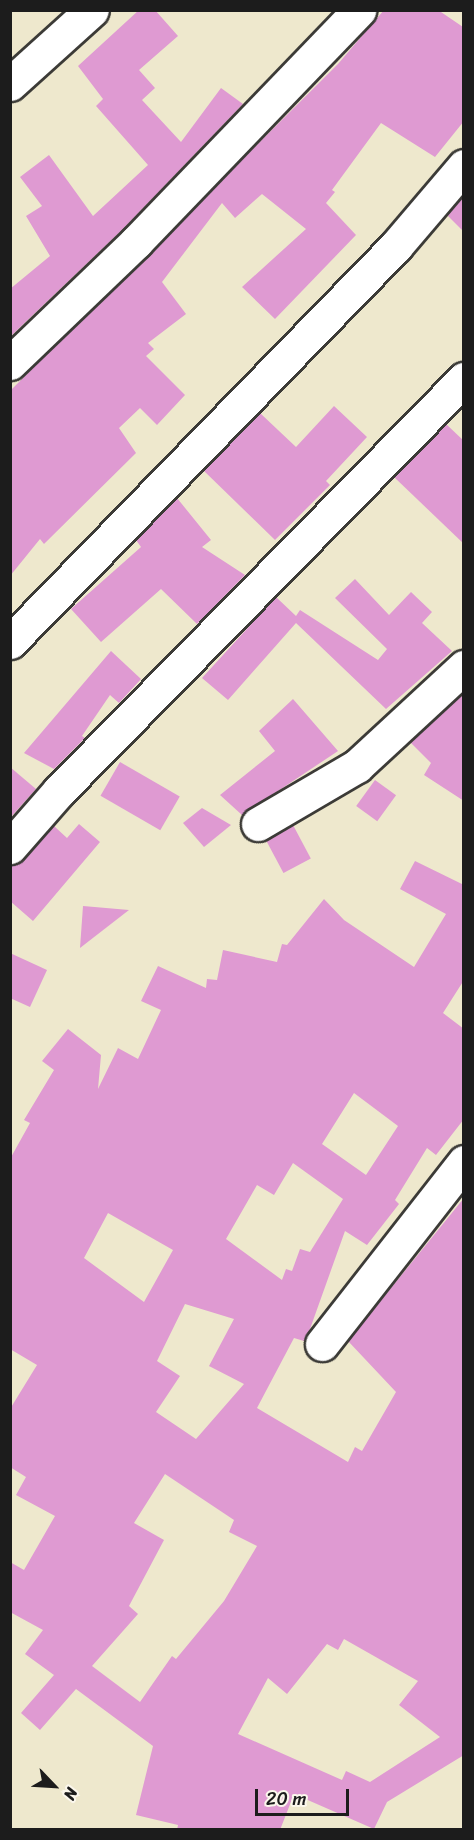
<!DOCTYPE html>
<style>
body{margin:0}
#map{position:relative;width:474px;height:1840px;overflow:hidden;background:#eee8cd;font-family:Sriracha,sans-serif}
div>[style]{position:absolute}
.building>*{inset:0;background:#df9ad2;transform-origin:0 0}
.roads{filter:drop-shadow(2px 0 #3c3b37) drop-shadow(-2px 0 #3c3b37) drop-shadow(0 2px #3c3b37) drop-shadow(0 -2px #3c3b37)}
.minor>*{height:33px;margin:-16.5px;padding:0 16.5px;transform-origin:16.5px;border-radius:16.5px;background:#fff}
span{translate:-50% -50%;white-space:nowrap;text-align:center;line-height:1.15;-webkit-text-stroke:6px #fbf7ec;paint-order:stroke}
.frame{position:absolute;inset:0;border:12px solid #1c1c1c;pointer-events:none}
.north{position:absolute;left:24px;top:1756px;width:60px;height:60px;-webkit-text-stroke:4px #fbf7ec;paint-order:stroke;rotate:115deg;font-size:16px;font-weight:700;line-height:24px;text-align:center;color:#1c1c1c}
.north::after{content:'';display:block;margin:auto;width:21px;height:27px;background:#1c1c1c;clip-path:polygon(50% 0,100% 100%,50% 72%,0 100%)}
.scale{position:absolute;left:255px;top:1789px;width:94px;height:27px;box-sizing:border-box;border:3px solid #1c1c1c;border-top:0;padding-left:8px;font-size:18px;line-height:21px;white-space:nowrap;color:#1c1c1c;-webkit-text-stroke:4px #fbf7ec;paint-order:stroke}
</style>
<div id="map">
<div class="building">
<div style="clip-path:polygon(139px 10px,155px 10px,178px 36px,139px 70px,155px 88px,142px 100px,181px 142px,221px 88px,243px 104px,123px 229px,12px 335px,10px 289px,50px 256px,26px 216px,42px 206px,20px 177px,49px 155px,93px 216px,148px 165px,96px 106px,103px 99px,78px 66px)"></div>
<div style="clip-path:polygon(384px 10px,438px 10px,463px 27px,464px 121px,435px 157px,381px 123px,332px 190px,335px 192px,326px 203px,356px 235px,275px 319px,242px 287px,306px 229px,262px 194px,235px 218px,222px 203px,162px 282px,186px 314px,148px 343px,154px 349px,146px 356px,185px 395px,157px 425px,140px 408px,119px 428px,136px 453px,44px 544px,40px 539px,10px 576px,10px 391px,338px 64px)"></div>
<div style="clip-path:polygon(464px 196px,464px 232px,447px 215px)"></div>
<div style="clip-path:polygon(334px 406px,367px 437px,326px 481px,330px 485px,275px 540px,203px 470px,260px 413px,296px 447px)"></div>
<div style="clip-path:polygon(446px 424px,464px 441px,464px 544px,394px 477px)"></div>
<div style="clip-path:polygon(177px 498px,211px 540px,202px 547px,245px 575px,197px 624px,161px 589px,101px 642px,71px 609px,141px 547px,136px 540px)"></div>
<div style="clip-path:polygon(355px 579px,389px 615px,411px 592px,432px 612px,422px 623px,452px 651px,386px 709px,296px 623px,228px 700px,202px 678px,276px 597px,296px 616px,300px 610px,378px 660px,387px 649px,335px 598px)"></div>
<div style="clip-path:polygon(111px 651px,141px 679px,119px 703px,110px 695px,82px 736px,85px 738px,54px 769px,24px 753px)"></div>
<div style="clip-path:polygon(464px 693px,464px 801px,424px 775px,431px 763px,410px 742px)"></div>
<div style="clip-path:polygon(293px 699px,338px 751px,242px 815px,220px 795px,275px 751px,259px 731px)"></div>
<div style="left:120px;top:762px;width:69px;height:39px;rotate:30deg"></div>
<div style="clip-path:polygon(10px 767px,36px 789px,10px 818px)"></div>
<div style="left:375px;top:780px;width:26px;height:32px;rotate:36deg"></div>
<div style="clip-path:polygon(202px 808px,231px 825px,204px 847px,183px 823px)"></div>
<div style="clip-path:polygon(79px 824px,100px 842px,33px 921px,10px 901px,10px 865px,24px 859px,54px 826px,67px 838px)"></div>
<div style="left:293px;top:825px;width:38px;height:31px;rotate:62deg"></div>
<div style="clip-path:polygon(evenodd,415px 861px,464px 885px,464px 980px,443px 1013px,464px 1029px,464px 1119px,436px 1155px,427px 1148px,395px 1200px,399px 1204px,367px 1245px,345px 1231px,310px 1329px,304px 1341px,294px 1338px,257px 1408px,348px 1462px,355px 1447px,362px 1451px,396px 1392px,348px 1341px,464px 1198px,464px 1755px,387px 1802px,374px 1829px,294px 1794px,280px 1830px,177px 1830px,178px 1825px,136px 1815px,153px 1746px,76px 1689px,40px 1730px,21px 1713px,54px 1675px,25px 1654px,43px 1630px,10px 1612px,10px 1562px,24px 1570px,55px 1516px,16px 1495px,26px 1477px,10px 1467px,10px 1409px,37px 1365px,10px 1349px,10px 1159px,30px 1123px,24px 1120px,54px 1070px,42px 1061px,68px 1029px,101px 1055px,98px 1089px,118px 1048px,138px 1059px,161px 1010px,141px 1001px,158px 966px,206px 988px,207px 979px,217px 980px,223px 950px,277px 962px,282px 944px,287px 945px,324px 899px,344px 920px,414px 967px,446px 914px,400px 889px,415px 861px,354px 1093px,398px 1126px,366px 1175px,322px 1144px,354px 1093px,415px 861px,293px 1163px,343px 1199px,310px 1252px,300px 1249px,292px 1271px,286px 1269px,282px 1280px,226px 1239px,257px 1185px,274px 1195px,293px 1163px,415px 861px,108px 1213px,173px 1250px,144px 1302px,84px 1258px,108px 1213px,415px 861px,185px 1304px,234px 1319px,209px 1366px,244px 1384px,196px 1439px,156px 1412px,180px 1376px,157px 1361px,185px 1304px,415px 861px,165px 1474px,234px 1520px,229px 1532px,257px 1546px,224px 1601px,176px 1659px,172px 1656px,140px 1702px,92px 1666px,138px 1614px,129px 1606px,164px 1540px,134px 1523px,165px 1474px,415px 861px,344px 1639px,418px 1681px,399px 1705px,440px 1737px,370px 1782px,346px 1771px,342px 1780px,238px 1734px,268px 1678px,287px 1694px,327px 1644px,338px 1650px,344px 1639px)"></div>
<div style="clip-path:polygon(83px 906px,129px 910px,80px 948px)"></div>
<div style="clip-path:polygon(10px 953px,47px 970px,30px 1007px,10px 998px)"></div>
</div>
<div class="roads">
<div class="minor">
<div style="left:10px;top:84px;width:110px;rotate:-42.1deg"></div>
<div style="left:10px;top:363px;width:175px;rotate:-43.8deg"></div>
<div style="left:136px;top:242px;width:322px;rotate:-46.1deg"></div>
<div style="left:10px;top:642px;width:553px;rotate:-45.73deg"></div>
<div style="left:396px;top:246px;width:105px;rotate:-49.6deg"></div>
<div style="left:258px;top:824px;width:115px;rotate:-30.4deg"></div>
<div style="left:357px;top:766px;width:146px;rotate:-42.8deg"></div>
<div style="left:10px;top:847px;width:74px;rotate:-48.8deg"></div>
<div style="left:59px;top:791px;width:578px;rotate:-45.49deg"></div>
<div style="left:322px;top:1344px;width:231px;rotate:-52deg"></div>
</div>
</div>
<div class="frame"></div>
<div class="north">N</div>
<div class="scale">20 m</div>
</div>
